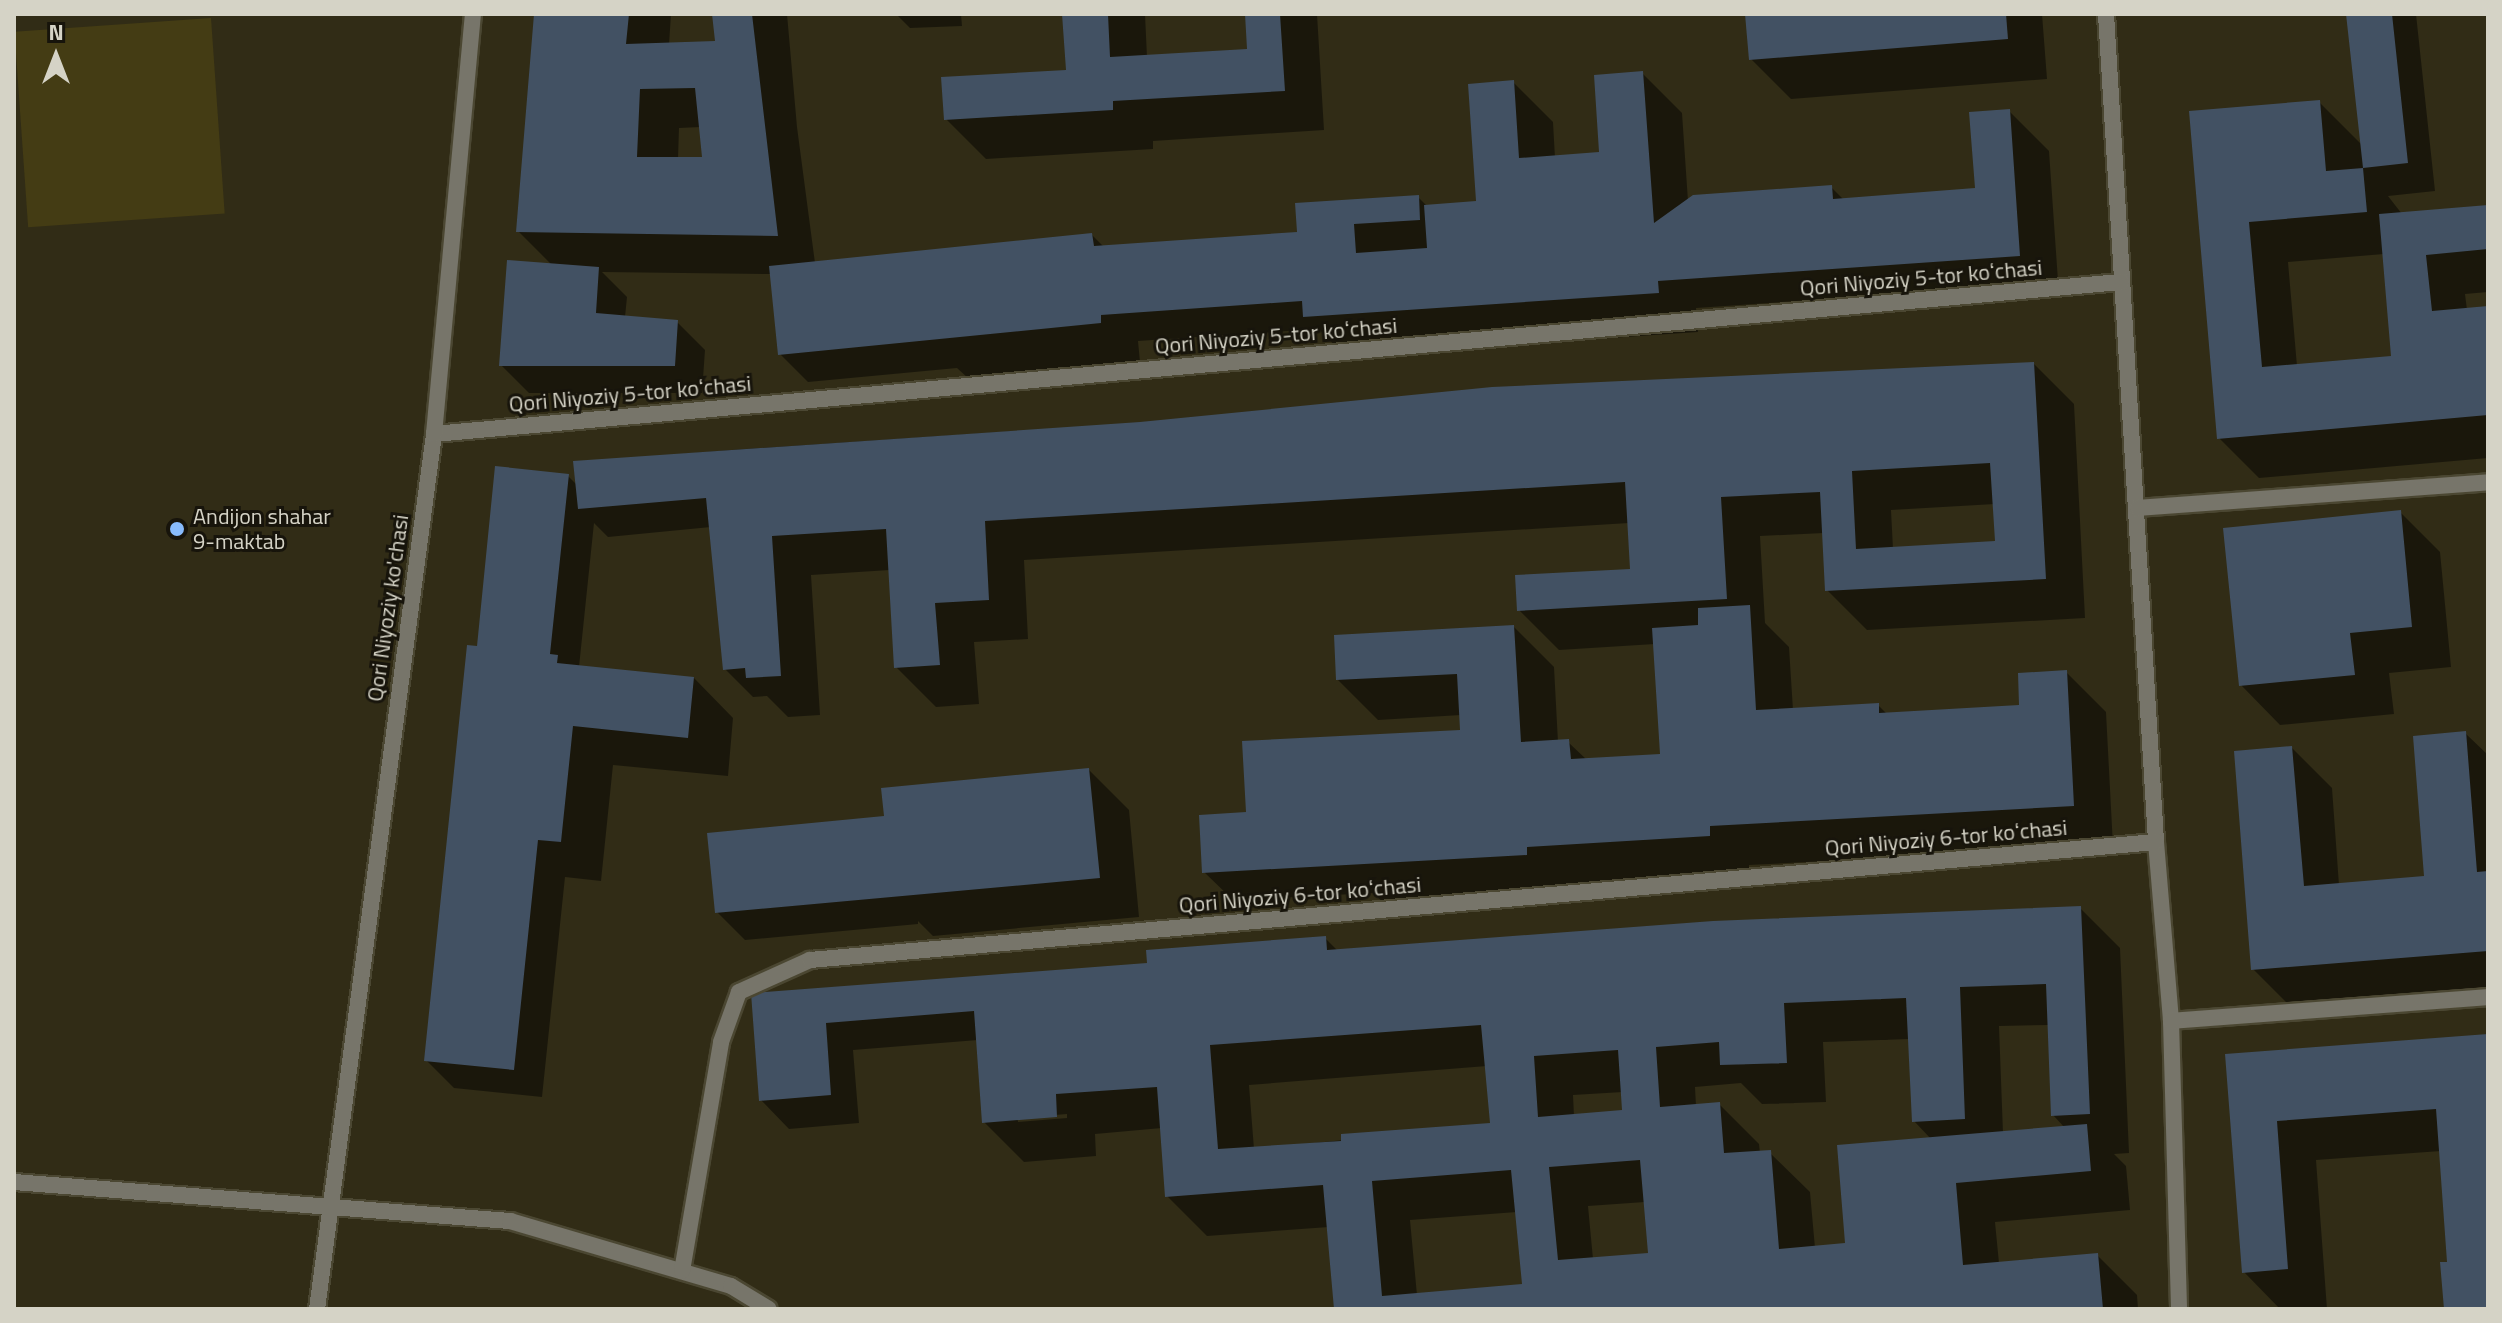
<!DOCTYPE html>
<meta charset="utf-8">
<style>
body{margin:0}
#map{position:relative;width:2502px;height:1323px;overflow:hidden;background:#312c16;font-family:"Titillium Web",sans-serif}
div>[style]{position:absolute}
.green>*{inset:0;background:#443c14;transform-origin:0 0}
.shadow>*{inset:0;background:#0007}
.building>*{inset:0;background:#425163}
.roads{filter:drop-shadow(2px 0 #4b4732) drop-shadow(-2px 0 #4b4732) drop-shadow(0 2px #4b4732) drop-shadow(0 -2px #4b4732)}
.minor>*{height:16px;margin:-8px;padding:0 8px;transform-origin:8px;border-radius:8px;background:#77756a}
.dots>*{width:22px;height:22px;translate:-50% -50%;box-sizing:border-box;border:4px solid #17140b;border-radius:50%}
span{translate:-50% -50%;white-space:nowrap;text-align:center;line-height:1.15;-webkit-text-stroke:6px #17140b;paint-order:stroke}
.street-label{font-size:22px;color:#d5d3c6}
.poi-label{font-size:22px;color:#d5d3c6}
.left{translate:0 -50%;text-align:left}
.frame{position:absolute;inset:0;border:16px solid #d5d3c6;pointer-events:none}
.north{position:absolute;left:16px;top:16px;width:80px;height:80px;-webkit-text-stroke:6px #17140b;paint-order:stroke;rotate:0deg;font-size:22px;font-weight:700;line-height:32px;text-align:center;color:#d5d3c6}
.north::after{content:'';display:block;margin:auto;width:28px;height:36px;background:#d5d3c6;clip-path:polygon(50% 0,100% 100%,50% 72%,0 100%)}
</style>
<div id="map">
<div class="green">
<div style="left:211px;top:18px;width:196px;height:197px;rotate:86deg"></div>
</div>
<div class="shadow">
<div style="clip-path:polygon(evenodd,536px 14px,671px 14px,669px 45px,717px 43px,714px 14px,787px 14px,797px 127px,815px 263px,1092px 235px,1104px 247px,1299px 234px,1418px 197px,1427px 206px,1478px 203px,1513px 82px,1553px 122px,1555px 158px,1601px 154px,1642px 73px,1682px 113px,1688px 201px,1831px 187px,1844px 200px,1977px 190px,2009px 111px,2049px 151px,2059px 295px,1880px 308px,1868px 296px,1696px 308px,1698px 332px,1345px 356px,1319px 329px,1138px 341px,1140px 362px,969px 379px,957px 368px,808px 382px,780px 354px,772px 274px,602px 272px,627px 297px,625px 317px,677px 322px,705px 350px,702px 393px,529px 393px,501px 365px,552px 265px,518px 231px,536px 14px,701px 127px,704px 159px,678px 159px,679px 128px,701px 127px)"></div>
<div style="clip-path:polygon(896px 14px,961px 14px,962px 26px,910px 28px)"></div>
<div style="clip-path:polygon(1064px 14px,1145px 14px,1147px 57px,1249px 51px,1247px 14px,1317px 14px,1324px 130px,1153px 141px,1153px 149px,986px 159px,946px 119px,1068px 72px)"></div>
<div style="clip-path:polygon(1747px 14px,2042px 14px,2047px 79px,1791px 99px,1751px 59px)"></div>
<div style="clip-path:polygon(evenodd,2348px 14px,2416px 14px,2435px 191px,2388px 196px,2402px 214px,2488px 207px,2488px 292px,2465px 294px,2467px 310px,2488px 308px,2488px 458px,2259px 478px,2219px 438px,2191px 113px,2319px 102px,2362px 145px,2348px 14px,2384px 254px,2393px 358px,2297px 366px,2288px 262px,2384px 254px)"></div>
<div style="clip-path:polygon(evenodd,2034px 364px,2074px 404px,2085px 618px,1867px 630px,1827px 590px,1824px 533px,1760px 536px,1765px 623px,1789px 647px,1793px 710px,1878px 705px,1887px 714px,2021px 707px,2066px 672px,2106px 712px,2113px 846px,1749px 865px,1749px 875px,1385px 904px,1373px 893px,1233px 900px,1204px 872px,1248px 814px,1462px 732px,1461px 715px,1378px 720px,1338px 680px,1514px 627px,1554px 667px,1558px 742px,1568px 742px,1587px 760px,1662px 756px,1655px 644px,1559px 650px,1519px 610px,1632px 571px,1629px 523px,1024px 560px,1028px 639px,974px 642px,979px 704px,936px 707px,896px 667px,890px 570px,811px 575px,820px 715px,788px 717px,767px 696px,753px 697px,725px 669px,711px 527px,608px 537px,594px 523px,579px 667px,694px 678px,733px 718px,728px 776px,613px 765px,601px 881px,565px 877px,542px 1097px,454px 1088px,426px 1060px,482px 649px,568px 476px,578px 486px,575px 463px,731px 450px,2034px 364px,1995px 504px,1997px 543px,1893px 549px,1891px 510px,1995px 504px)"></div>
<div style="clip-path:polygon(2400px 512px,2440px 552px,2451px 667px,2389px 673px,2394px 714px,2280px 725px,2241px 685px)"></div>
<div style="clip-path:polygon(2465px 733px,2488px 755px,2488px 993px,2293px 1009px,2253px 969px,2292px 748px,2332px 788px,2339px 885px,2426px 878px)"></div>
<div style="clip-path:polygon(1089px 770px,1129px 810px,1139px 917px,933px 936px,918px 921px,918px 924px,745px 940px,717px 912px,886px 818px)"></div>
<div style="clip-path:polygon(evenodd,2080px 908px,2120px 948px,2129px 1153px,2114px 1154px,2126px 1166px,2130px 1210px,1995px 1222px,1999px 1263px,2097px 1255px,2137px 1295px,2138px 1309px,1336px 1309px,1329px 1227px,1207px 1236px,1167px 1196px,1162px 1128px,1095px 1134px,1096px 1156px,1024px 1162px,984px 1122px,978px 1040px,853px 1050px,859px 1123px,789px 1129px,761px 1100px,753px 995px,1149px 965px,1325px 938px,1338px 951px,2080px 908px,2049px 1025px,2053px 1115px,2065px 1128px,2003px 1133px,1999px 1026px,2049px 1025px,2080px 908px,1910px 1039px,1914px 1121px,1931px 1139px,1847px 1245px,1815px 1248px,1810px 1192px,1770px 1153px,1760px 1153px,1759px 1144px,1719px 1104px,1696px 1106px,1695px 1087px,1741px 1083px,1762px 1104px,1826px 1102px,1823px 1042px,1910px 1039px,2080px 908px,1487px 1066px,1492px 1125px,1254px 1149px,1249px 1085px,1487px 1066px,2080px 908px,1623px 1092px,1624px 1112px,1574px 1116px,1573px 1095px,1623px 1092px,2080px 908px,1067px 1114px,1067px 1118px,1018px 1122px,1018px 1118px,1067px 1114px,2080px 908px,1645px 1202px,1650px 1255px,1593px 1259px,1588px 1206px,1645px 1202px,2080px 908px,1517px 1212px,1524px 1286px,1417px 1295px,1410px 1220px,1517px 1212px)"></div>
<div style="clip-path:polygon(2488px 1036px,2488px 1309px,2446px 1309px,2450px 1264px,2441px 1151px,2316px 1160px,2327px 1309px,2280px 1309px,2244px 1272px,2227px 1056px)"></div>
</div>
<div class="building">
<div style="clip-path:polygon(evenodd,534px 14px,629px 14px,626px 44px,715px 41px,712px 14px,752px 14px,778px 236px,516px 232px,534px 14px,695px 88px,702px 157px,637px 157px,640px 89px,695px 88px)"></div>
<div style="clip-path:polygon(1062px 14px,1108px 14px,1110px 57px,1247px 49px,1245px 14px,1280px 14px,1285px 91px,1113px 101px,1113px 110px,944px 120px,941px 77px,1066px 70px)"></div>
<div style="clip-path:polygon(1745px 14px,2006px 14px,2008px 39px,1749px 60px)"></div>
<div style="clip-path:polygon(2346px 14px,2392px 14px,2408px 163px,2363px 168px,2367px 212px,2249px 222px,2262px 367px,2391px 356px,2379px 214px,2488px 205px,2488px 249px,2426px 255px,2432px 311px,2488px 306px,2488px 415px,2217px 439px,2189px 111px,2320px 100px,2326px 171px,2363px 168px)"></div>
<div style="clip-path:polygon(1643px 71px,1654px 223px,1693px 195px,1832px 185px,1833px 199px,1975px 188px,1969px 112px,2010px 109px,2020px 256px,1658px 281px,1659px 293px,1303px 317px,1302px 301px,1101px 315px,1101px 323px,778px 355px,769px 266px,1092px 233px,1094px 246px,1297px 232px,1295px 203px,1419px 195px,1420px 220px,1354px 224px,1356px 253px,1427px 248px,1424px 205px,1476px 201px,1468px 84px,1514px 80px,1519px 158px,1599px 152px,1594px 75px)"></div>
<div style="clip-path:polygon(507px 260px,599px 267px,596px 313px,678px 320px,675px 366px,499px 366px)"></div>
<div style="clip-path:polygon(evenodd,2034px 362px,2046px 579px,1825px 591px,1820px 492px,1721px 497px,1727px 599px,1517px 611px,1515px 575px,1630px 569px,1625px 482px,985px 521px,989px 600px,935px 603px,940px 665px,894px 668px,886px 529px,772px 536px,781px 676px,746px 678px,745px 668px,723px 670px,706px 498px,578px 509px,573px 461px,1140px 422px,1492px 387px,2034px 362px,1990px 463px,1995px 541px,1856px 549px,1852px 471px,1990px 463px)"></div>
<div style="clip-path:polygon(495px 466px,569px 474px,550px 654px,558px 655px,557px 663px,694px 677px,688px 738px,573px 726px,561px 842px,538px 840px,514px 1070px,424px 1061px,467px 645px,477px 646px)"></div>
<div style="clip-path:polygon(2401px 510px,2412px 627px,2350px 633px,2355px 675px,2239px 686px,2223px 528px)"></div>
<div style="clip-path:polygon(1750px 605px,1756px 710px,1879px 703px,1879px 713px,2019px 705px,2018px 673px,2067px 670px,2074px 806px,1710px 826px,1710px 836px,1527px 847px,1527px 855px,1202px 873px,1199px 815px,1246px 812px,1242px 741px,1460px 730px,1457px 674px,1336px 680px,1334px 635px,1514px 625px,1521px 742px,1569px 739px,1571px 759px,1660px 754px,1652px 628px,1698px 625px,1698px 608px)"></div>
<div style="clip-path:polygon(2466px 731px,2477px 872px,2488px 871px,2488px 951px,2251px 970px,2234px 751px,2292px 746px,2304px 886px,2424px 876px,2413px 736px)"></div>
<div style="clip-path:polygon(1089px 768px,1100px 878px,715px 913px,707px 833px,884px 816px,881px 788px)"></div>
<div style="clip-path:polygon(evenodd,2081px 906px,2090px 1114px,2051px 1116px,2046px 984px,1960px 987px,1965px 1119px,1912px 1122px,1906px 998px,1784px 1003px,1787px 1063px,1720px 1065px,1719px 1042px,1656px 1047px,1660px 1107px,1720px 1102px,1724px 1153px,1771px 1150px,1779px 1249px,1845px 1243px,1837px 1145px,2087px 1124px,2091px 1171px,1956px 1183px,1963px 1265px,2098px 1253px,2103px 1309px,1334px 1309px,1323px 1185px,1165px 1197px,1157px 1087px,1056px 1094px,1057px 1117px,982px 1123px,974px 1011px,826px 1023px,831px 1095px,759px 1101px,751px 993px,1147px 963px,1146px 950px,1326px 936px,1327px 950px,1713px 921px,2081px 906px,1481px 1025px,1490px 1123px,1341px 1134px,1341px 1141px,1218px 1149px,1210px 1045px,1481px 1025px,2081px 906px,1618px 1050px,1622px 1110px,1538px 1117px,1534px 1056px,1618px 1050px,2081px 906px,1640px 1160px,1648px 1253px,1558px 1260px,1549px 1167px,1640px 1160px,2081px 906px,1511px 1170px,1522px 1284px,1382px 1296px,1372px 1181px,1511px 1170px)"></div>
<div style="clip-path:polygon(2488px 1034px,2488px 1309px,2444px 1309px,2440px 1262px,2447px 1262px,2436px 1109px,2277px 1121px,2288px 1269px,2242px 1273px,2225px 1054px)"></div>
</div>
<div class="roads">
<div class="minor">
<div style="left:2106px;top:14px;width:830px;rotate:86.54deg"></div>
<div style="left:2156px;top:842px;width:180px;rotate:85.2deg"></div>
<div style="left:2171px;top:1021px;width:288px;rotate:88.4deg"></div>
<div style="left:434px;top:434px;width:1694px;rotate:-5.15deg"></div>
<div style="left:2138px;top:508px;width:351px;rotate:-4.2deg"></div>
<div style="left:2171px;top:1021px;width:318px;rotate:-4.3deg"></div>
<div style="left:14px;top:1182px;width:498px;rotate:4.5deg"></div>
<div style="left:510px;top:1221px;width:230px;rotate:16.4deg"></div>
<div style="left:731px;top:1286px;width:44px;rotate:31.2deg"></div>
<div style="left:682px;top:1271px;width:232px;rotate:-80.3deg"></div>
<div style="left:721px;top:1042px;width:53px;rotate:-70.2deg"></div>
<div style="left:739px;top:992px;width:78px;rotate:-24.3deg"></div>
<div style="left:810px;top:960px;width:1351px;rotate:-5.01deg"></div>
<div style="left:317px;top:1309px;width:883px;rotate:-82.38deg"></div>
<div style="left:434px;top:434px;width:422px;rotate:-84.7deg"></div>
</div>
</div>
<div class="dots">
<div style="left:177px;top:529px;background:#88bbfc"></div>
</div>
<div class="street-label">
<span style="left:1921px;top:278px;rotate:-5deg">Qori Niyoziy 5-tor koʻchasi</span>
<span style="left:1276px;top:336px;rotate:-5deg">Qori Niyoziy 5-tor koʻchasi</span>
<span style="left:630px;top:394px;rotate:-5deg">Qori Niyoziy 5-tor koʻchasi</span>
<span style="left:388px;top:608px;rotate:-82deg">Qori Niyoziy ko'chasi</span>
<span style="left:1946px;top:838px;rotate:-5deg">Qori Niyoziy 6-tor koʻchasi</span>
<span style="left:1300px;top:895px;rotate:-5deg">Qori Niyoziy 6-tor koʻchasi</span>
</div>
<div class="poi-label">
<span class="left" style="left:193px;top:529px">Andijon shahar<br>9-maktab</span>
</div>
<div class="frame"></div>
<div class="north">N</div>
</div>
